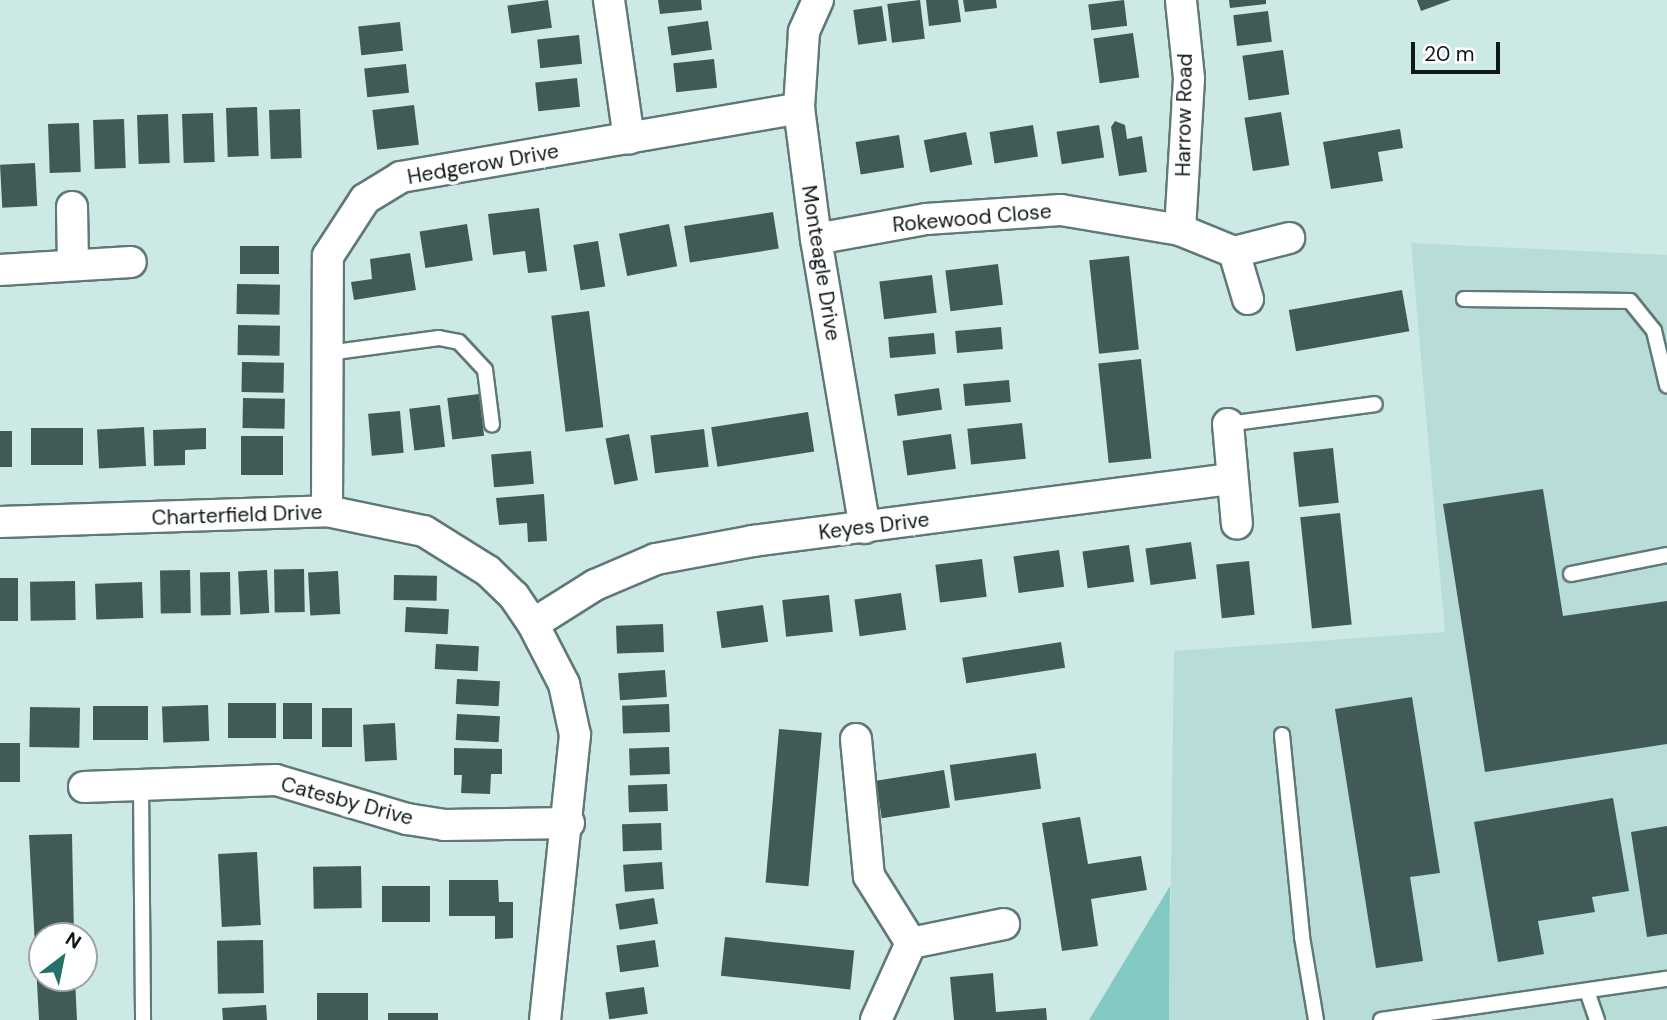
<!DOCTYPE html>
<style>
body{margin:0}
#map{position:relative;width:1667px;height:1020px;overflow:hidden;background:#cde9e6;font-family:"DM Sans",sans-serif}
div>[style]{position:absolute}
.built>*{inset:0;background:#b8dcd8}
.green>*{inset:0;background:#82c9c2}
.building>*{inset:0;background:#425a57;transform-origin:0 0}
.roads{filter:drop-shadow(2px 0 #607976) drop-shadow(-2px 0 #607976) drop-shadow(0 2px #607976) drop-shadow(0 -2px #607976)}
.service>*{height:14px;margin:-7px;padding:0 7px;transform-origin:7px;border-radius:7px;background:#fff}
.minor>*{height:30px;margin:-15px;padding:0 15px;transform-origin:15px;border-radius:15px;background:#fff}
span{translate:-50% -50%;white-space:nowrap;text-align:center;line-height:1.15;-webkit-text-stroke:7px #fff;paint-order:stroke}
.street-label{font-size:21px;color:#0e1817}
.north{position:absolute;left:28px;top:922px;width:70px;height:70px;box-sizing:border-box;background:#fff;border:2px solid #9fa3a2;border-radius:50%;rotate:32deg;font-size:19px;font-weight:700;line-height:28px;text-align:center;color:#0e1817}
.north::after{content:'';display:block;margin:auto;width:24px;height:32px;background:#26706a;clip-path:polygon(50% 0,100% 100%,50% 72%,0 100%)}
.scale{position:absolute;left:1411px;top:42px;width:89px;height:32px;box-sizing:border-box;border:4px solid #0e1817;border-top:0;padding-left:9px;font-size:21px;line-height:24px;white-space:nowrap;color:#0e1817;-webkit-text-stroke:5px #fff;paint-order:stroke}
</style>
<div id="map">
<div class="built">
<div style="clip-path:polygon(1411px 243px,1667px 255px,1667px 1020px,1169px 1020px,1174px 651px,1445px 632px)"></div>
</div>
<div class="green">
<div style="clip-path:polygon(1170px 886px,1169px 1020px,1089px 1020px)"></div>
</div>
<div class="building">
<div style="left:548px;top:0;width:28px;height:41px;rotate:82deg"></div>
<div style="clip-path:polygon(658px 0,701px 0,702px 10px,660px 14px)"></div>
<div style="left:920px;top:0;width:39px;height:33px;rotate:83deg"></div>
<div style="clip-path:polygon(926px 0,958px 0,961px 22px,929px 26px)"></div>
<div style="clip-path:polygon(963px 0,996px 0,997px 8px,965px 12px)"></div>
<div style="left:1124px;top:0;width:26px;height:36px;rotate:83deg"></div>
<div style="clip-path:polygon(1229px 0,1266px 0,1266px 4px,1230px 8px)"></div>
<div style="clip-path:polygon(1417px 0,1451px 0,1421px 11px)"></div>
<div style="left:882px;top:6px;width:35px;height:29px;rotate:82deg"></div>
<div style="left:1268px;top:11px;width:31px;height:35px;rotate:83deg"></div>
<div style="left:708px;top:21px;width:29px;height:41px;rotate:82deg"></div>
<div style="left:400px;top:22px;width:29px;height:42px;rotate:84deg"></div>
<div style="left:1133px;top:33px;width:45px;height:40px;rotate:82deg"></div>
<div style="left:579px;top:35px;width:29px;height:42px;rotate:84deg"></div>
<div style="left:1283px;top:50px;width:45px;height:41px;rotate:82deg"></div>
<div style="left:714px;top:59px;width:29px;height:41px;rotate:84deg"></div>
<div style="left:406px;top:64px;width:29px;height:42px;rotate:84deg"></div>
<div style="left:577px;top:78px;width:29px;height:42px;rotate:84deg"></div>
<div style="left:414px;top:105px;width:40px;height:42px;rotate:83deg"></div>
<div style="left:257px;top:107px;width:49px;height:31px;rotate:88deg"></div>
<div style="left:300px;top:109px;width:49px;height:31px;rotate:88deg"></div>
<div style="left:1281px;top:112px;width:54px;height:37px;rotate:81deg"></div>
<div style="left:213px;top:113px;width:49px;height:31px;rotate:88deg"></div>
<div style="left:168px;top:114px;width:49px;height:31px;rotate:88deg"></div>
<div style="left:124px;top:119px;width:49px;height:31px;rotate:88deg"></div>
<div style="clip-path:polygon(1115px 121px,1125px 125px,1127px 139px,1142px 136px,1147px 172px,1119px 176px,1111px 127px)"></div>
<div style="left:79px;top:123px;width:49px;height:31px;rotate:88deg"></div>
<div style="left:1033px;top:125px;width:32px;height:44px;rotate:81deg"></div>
<div style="left:1099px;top:125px;width:33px;height:43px;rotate:81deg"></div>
<div style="clip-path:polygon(1400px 129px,1403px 148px,1378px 152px,1383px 181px,1331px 189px,1323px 142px)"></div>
<div style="left:966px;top:132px;width:33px;height:43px;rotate:79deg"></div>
<div style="left:899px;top:135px;width:33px;height:44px;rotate:81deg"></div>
<div style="left:35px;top:163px;width:43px;height:35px;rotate:87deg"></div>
<div style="clip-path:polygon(539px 208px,547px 271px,528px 273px,525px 251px,493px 255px,488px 214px)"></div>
<div style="left:773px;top:212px;width:37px;height:90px;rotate:81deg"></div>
<div style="left:467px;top:224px;width:37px;height:48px;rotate:81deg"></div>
<div style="left:669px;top:224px;width:43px;height:51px;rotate:79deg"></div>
<div style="left:598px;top:241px;width:46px;height:25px;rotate:81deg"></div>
<div style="left:240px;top:246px;width:39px;height:28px"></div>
<div style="clip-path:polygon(410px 253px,416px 290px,354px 300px,351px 282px,372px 279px,370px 259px)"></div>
<div style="left:1129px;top:256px;width:94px;height:40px;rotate:84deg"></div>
<div style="left:998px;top:264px;width:41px;height:53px;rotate:83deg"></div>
<div style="left:932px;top:275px;width:38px;height:53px;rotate:83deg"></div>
<div style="left:237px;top:284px;width:43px;height:30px;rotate:1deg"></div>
<div style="left:1402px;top:290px;width:42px;height:115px;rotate:80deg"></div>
<div style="left:589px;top:311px;width:117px;height:38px;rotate:83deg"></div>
<div style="left:238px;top:325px;width:42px;height:30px;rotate:1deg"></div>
<div style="left:1001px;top:327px;width:22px;height:46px;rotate:85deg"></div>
<div style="left:934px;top:333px;width:21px;height:46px;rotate:85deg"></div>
<div style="left:1141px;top:359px;width:100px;height:43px;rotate:84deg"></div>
<div style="left:242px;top:362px;width:42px;height:30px;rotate:1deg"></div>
<div style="left:1009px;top:380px;width:22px;height:46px;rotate:85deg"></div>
<div style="left:939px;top:388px;width:22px;height:45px;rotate:82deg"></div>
<div style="left:479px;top:394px;width:42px;height:32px;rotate:83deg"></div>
<div style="left:243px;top:398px;width:42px;height:30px;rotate:1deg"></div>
<div style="left:440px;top:405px;width:42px;height:31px;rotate:83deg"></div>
<div style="left:400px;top:411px;width:42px;height:32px;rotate:85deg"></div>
<div style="left:808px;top:412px;width:40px;height:98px;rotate:81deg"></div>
<div style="left:1022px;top:423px;width:36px;height:55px;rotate:84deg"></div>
<div style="left:144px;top:427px;width:39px;height:47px;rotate:87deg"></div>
<div style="left:31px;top:428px;width:52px;height:37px"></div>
<div style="clip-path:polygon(206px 428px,206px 449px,185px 450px,185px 465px,154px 466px,153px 430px)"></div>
<div style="left:704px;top:429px;width:38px;height:54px;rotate:83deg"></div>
<div style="left:0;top:431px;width:12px;height:36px"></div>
<div style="left:629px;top:434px;width:47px;height:24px;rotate:79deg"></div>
<div style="left:951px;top:434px;width:35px;height:49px;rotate:82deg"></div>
<div style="left:241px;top:436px;width:42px;height:39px"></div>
<div style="left:1333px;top:448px;width:55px;height:40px;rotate:84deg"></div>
<div style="left:531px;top:451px;width:33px;height:40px;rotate:85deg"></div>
<div style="clip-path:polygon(1543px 489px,1563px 616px,1667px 601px,1667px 744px,1485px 772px,1443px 504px)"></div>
<div style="clip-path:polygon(544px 494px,547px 541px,528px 542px,527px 523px,499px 525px,496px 498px)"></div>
<div style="left:1340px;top:513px;width:112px;height:40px;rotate:84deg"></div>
<div style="left:1191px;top:542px;width:37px;height:46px;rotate:82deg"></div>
<div style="left:1129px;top:545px;width:37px;height:47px;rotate:82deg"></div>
<div style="left:1059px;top:550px;width:37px;height:46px;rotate:82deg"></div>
<div style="left:982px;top:559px;width:38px;height:47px;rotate:83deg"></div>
<div style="left:1249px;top:561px;width:54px;height:33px;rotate:84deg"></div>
<div style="left:304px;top:569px;width:43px;height:30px;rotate:89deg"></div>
<div style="left:190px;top:570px;width:43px;height:30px;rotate:89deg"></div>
<div style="left:267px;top:570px;width:43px;height:29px;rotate:87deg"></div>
<div style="left:338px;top:571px;width:43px;height:30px;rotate:87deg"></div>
<div style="left:230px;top:572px;width:43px;height:30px;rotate:89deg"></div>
<div style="left:394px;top:575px;width:43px;height:25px;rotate:1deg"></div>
<div style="left:0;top:578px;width:18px;height:43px"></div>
<div style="left:75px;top:581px;width:39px;height:45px;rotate:89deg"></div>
<div style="left:142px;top:582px;width:36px;height:47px;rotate:88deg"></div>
<div style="left:901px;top:593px;width:37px;height:47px;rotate:82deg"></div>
<div style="left:829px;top:595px;width:37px;height:47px;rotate:84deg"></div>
<div style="left:763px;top:605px;width:37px;height:47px;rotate:82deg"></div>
<div style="left:406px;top:607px;width:43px;height:25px;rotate:3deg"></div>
<div style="left:663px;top:624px;width:28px;height:47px;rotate:88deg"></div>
<div style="left:1061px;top:642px;width:26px;height:100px;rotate:81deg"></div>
<div style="left:436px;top:644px;width:43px;height:25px;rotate:3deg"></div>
<div style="left:665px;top:670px;width:27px;height:47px;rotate:86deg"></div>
<div style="left:457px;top:679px;width:43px;height:25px;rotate:3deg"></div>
<div style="clip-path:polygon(1412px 697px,1440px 873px,1410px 877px,1423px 961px,1376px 968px,1335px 709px)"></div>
<div style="left:228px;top:703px;width:48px;height:35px"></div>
<div style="left:283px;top:703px;width:29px;height:36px"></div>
<div style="left:669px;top:704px;width:28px;height:47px;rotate:88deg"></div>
<div style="left:208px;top:705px;width:36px;height:46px;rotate:88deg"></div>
<div style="left:148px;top:706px;width:34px;height:55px;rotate:90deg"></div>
<div style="left:30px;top:707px;width:50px;height:40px;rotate:1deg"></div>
<div style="left:322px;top:708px;width:30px;height:39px"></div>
<div style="left:457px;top:714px;width:43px;height:26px;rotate:3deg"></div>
<div style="left:395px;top:723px;width:37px;height:32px;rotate:87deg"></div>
<div style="left:779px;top:729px;width:43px;height:154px;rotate:5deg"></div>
<div style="left:0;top:743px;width:20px;height:39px"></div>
<div style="left:669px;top:747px;width:27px;height:40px;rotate:88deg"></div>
<div style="clip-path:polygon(454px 748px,502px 749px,502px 774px,491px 774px,490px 794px,461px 793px,462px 775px,454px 775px)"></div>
<div style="left:1036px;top:753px;width:36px;height:87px;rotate:82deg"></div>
<div style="left:944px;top:770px;width:38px;height:69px;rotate:81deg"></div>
<div style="left:667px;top:784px;width:27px;height:39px;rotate:88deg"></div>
<div style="clip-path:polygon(1613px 798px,1629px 891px,1592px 897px,1595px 912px,1538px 921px,1544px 954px,1498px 962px,1474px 822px)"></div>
<div style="clip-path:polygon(1080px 817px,1088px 864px,1141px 856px,1147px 890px,1091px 899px,1098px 946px,1062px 951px,1042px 823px)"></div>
<div style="left:661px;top:823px;width:27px;height:39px;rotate:88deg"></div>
<div style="clip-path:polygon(1667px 826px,1667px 934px,1647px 937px,1631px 832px)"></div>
<div style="clip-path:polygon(72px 834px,74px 936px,42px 936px,42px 978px,75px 978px,77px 1020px,39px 1020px,29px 835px)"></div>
<div style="left:257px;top:852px;width:73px;height:39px;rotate:87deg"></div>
<div style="left:662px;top:862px;width:27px;height:39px;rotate:86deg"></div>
<div style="left:361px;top:866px;width:42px;height:48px;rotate:89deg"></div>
<div style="clip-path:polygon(449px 880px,498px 880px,499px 902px,513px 902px,513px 938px,495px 939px,495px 916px,449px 916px)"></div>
<div style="left:430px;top:886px;width:36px;height:48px;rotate:90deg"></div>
<div style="left:654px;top:898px;width:26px;height:39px;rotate:81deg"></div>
<div style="left:725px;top:937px;width:130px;height:39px;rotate:6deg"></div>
<div style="left:263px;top:940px;width:53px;height:46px;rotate:89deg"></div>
<div style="left:655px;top:940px;width:27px;height:39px;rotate:82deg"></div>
<div style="clip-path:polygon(993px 973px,996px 1012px,1046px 1008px,1047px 1020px,954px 1020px,950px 977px)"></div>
<div style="left:644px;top:987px;width:27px;height:39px;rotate:82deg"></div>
<div style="left:368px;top:993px;width:27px;height:51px;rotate:90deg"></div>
<div style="left:266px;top:1005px;width:15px;height:44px;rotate:86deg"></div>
<div style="left:388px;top:1013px;width:50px;height:7px"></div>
</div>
<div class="roads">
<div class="service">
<div style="left:1464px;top:299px;width:166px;rotate:0.7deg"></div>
<div style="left:1630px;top:301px;width:38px;rotate:51deg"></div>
<div style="left:1654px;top:331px;width:56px;rotate:76.5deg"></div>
<div style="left:328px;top:353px;width:112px;rotate:-7.7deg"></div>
<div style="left:439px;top:338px;width:20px;rotate:11deg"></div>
<div style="left:459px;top:342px;width:38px;rotate:47deg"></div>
<div style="left:485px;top:370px;width:55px;rotate:82.7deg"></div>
<div style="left:1228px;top:424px;width:148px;rotate:-7.7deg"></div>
<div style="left:1571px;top:574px;width:98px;rotate:-11.2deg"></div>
<div style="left:1282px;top:735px;width:203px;rotate:84.3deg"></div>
<div style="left:1302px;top:937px;width:84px;rotate:80.4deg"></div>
<div style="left:141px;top:785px;width:235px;rotate:89.5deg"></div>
<div style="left:1587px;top:991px;width:31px;rotate:71deg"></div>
<div style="left:1381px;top:1020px;width:289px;rotate:-8.2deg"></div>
</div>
<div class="minor">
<div style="left:609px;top:0;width:140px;rotate:81.8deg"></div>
<div style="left:818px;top:0;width:35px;rotate:114deg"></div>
<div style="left:804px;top:32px;width:76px;rotate:93.8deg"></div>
<div style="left:799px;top:108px;width:132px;rotate:82.6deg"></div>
<div style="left:816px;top:239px;width:293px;rotate:80.4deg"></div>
<div style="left:72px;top:207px;width:57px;rotate:89deg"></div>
<div style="left:1180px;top:230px;width:152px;rotate:-86.6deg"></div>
<div style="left:1189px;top:78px;width:78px;rotate:-95.9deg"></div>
<div style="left:816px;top:239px;width:112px;rotate:-10.3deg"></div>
<div style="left:926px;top:219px;width:135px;rotate:-3.8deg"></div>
<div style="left:1061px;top:210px;width:121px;rotate:9.5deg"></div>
<div style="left:1180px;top:230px;width:58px;rotate:22.2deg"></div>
<div style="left:1234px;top:252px;width:57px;rotate:-14.3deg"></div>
<div style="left:1234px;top:252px;width:49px;rotate:73.4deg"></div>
<div style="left:0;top:270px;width:131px;rotate:-3.5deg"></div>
<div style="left:1228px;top:424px;width:100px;rotate:84.9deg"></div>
<div style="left:327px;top:511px;width:255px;rotate:-89.8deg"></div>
<div style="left:328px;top:256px;width:68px;rotate:-57deg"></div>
<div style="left:365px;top:199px;width:42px;rotate:-31.4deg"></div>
<div style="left:401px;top:177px;width:404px;rotate:-9.8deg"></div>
<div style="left:0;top:522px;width:327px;rotate:-1.9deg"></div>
<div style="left:327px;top:511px;width:99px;rotate:11.7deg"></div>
<div style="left:424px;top:531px;width:75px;rotate:32deg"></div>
<div style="left:488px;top:571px;width:36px;rotate:44deg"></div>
<div style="left:514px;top:596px;width:34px;rotate:56deg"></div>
<div style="left:533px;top:624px;width:68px;rotate:62.7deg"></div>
<div style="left:564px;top:684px;width:52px;rotate:77.8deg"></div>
<div style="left:575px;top:735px;width:287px;rotate:96deg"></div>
<div style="left:533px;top:624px;width:73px;rotate:-32.2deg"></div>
<div style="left:595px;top:585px;width:66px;rotate:-23.1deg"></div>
<div style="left:656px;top:559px;width:99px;rotate:-10.5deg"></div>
<div style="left:753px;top:541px;width:481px;rotate:-7.4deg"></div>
<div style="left:856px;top:739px;width:138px;rotate:84.6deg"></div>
<div style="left:869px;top:876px;width:79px;rotate:57.9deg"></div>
<div style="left:911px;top:943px;width:95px;rotate:-11.5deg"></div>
<div style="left:84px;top:787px;width:192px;rotate:-2.1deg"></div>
<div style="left:276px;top:780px;width:137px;rotate:16.6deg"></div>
<div style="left:407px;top:819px;width:37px;rotate:9deg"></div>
<div style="left:444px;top:825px;width:125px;rotate:-0.9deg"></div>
<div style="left:876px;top:1020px;width:85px;rotate:-65.6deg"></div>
</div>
</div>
<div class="street-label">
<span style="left:1184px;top:115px;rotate:-89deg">Harrow Road</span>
<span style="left:483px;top:164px;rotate:-10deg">Hedgerow Drive</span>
<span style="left:972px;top:218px;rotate:-5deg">Rokewood Close</span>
<span style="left:821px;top:263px;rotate:81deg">Monteagle Drive</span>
<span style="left:237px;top:515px;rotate:-2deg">Charterfield Drive</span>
<span style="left:874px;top:526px;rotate:-7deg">Keyes Drive</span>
<span style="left:347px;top:801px;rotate:15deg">Catesby Drive</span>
</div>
<div class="north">N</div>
<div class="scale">20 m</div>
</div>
